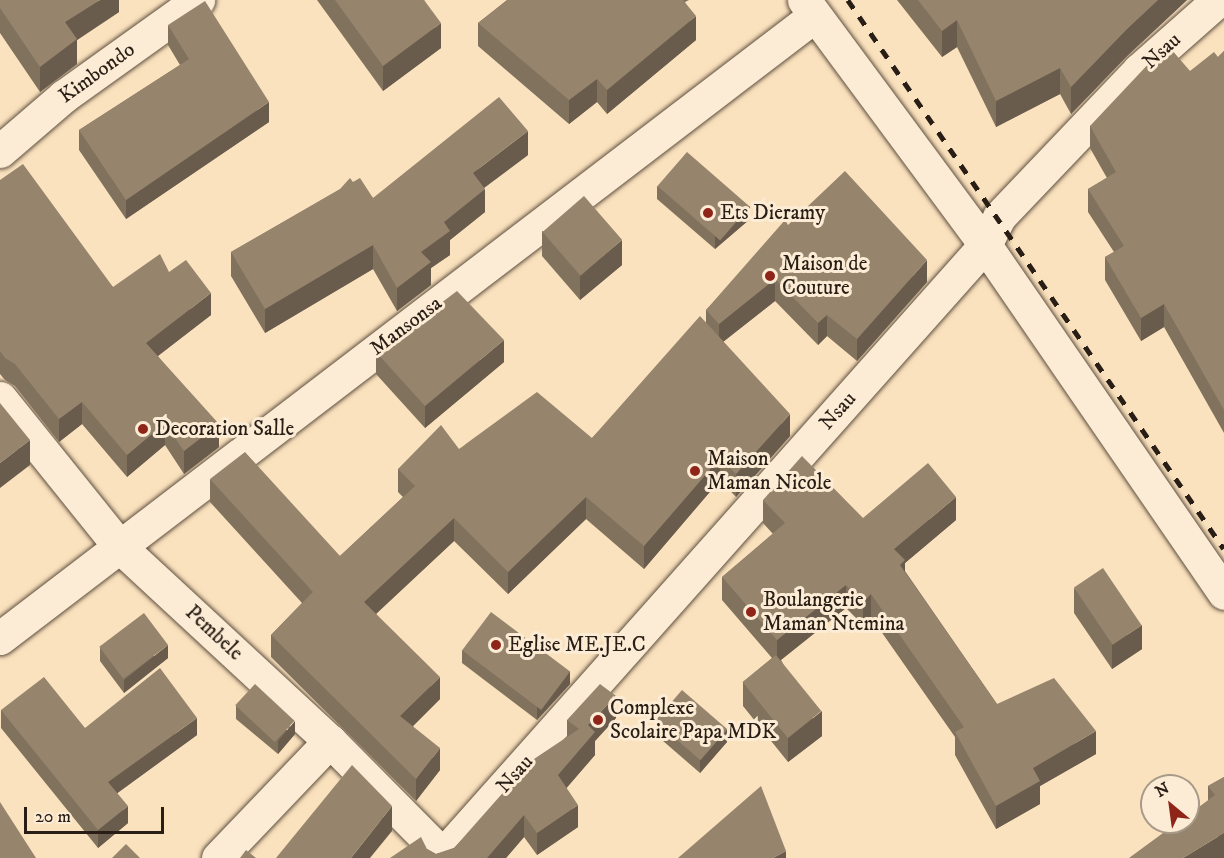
<!DOCTYPE html>
<html>
<head>
<meta charset="utf-8">
<style>
	body { margin:0 }
	#map { position:relative; width:1224px; height:858px; overflow:hidden; background:#fbe2be; font-family:"IM FELL DW Pica",serif }
	div>[style] { position:absolute }
	[style*='--x'] { left:calc(var(--x)*1px); top:calc(var(--y)*1px); width:calc(var(--w)*1px); rotate:calc(var(--a)*1deg) }
	.roads { filter:drop-shadow(0 0 2px #5e4f3f) drop-shadow(0 0 2px #5e4f3f) }
	.minor>* { height:33px; margin:-16.5px; padding:0 16.5px; transform-origin:16.5px; border-radius:16.5px; background:#fcecd5 }
	.rail>* { height:4.5px; margin-top:-2.25px; transform-origin:0; background:repeating-linear-gradient(90deg,#291e15 0 10px,transparent 0 20px) }
	.wall>* { inset:0; background:#81725e }
	.shaded-wall>* { inset:0; background:#695c4c }
	.building>* { inset:0; background:#96846d; transform-origin:0 0 }
	.dots>* { width:16px; height:16px; translate:-50% -50%; box-sizing:border-box; border:3px solid #fcecd5; border-radius:50% }
	span { translate:-50% -50%; white-space:nowrap; text-align:center; line-height:1.15; -webkit-text-stroke:6px #fcecd5; paint-order:stroke }
	.street-label { font-size:21px; color:#291e15 }
	.poi-label { font-size:21px; color:#291e15 }
	.left { translate:0 -50%; text-align:left }
	.north { position:absolute; left:1140px; top:774px; width:60px; height:60px; box-sizing:border-box; background:#fcecd5; border:2px solid #a89a88; border-radius:50%; rotate:331deg; font-size:16px; font-weight:700; line-height:24px; text-align:center; color:#291e15 }
	.north::after { content:''; display:block; margin:auto; width:21px; height:27px; background:#8f2418; clip-path:polygon(50% 0,100% 100%,50% 72%,0 100%) }
	.scale { position:absolute; left:24px; top:807px; width:140px; height:27px; box-sizing:border-box; border:3px solid #291e15; border-top:0; padding-left:8px; font-size:18px; line-height:21px; white-space:nowrap; color:#291e15; -webkit-text-stroke:4px #fcecd5; paint-order:stroke }
</style>
</head>
<body>
<div id="map">
	<div class="roads">
		<div class="minor">
			<i style="--x:804;--y:0;--w:305;--a:53.5"></i>
			<i style="--x:985;--y:245;--w:422;--a:55.5"></i>
			<i style="--x:0;--y:151;--w:84;--a:-40.7"></i>
			<i style="--x:64;--y:96;--w:165;--a:-35.6"></i>
			<i style="--x:0;--y:398;--w:189;--a:51.2"></i>
			<i style="--x:118;--y:545;--w:289;--a:42.8"></i>
			<i style="--x:330;--y:741;--w:161;--a:45.3"></i>
			<i style="--x:0;--y:638;--w:1024;--a:-37.38"></i>
			<i style="--x:218;--y:858;--w:162;--a:-46.3"></i>
			<i style="--x:440;--y:858;--w:820;--a:-48.36"></i>
			<i style="--x:985;--y:245;--w:31;--a:-63"></i>
			<i style="--x:999;--y:217;--w:203;--a:-46.4"></i>
			<i style="--x:1139;--y:70;--w:106;--a:-41.5"></i>
		</div>
	</div>
	<div class="rail">
		<i style="--x:848;--y:0;--w:665;--a:55.59"></i>
	</div>
	<div class="wall">
		<i style="clip-path:polygon(119px 0,119px 12px,77px 40px,77px 64px,40px 92px,0 33px,0 8px)"></i>
		<i style="clip-path:polygon(317px 0,424px 0,441px 48px,383px 91px)"></i>
		<i style="clip-path:polygon(507px 0,689px 0,685px 2px,696px 40px,607px 114px,597px 102px,569px 124px,478px 46px,478px 23px)"></i>
		<i style="clip-path:polygon(897px 0,1187px 0,1127px 56px,1071px 114px,1060px 94px,996px 127px,957px 47px,942px 57px)"></i>
		<i style="clip-path:polygon(168px 25px,269px 122px,126px 219px,79px 150px,79px 130px,180px 65px,168px 45px)"></i>
		<i style="clip-path:polygon(1224px 51px,1224px 433px,1164px 327px,1141px 341px,1105px 280px,1105px 257px,1114px 252px,1088px 212px,1088px 189px,1107px 178px,1090px 148px,1090px 126px,1190px 71px,1218px 57px)"></i>
		<i style="clip-path:polygon(528px 155px,484px 188px,485px 212px,450px 240px,450px 255px,431px 268px,431px 285px,397px 311px,373px 269px,265px 333px,231px 276px,231px 252px,353px 182px,373px 198px)"></i>
		<i style="clip-path:polygon(0 180px,113px 287px,211px 315px,158px 356px,219px 447px,184px 474px,165px 445px,127px 477px,82px 424px,59px 442px,15px 386px,5px 380px,0 374px)"></i>
		<i style="clip-path:polygon(657px 186px,750px 219px,715px 249px,657px 199px)"></i>
		<i style="clip-path:polygon(788px 225px,927px 282px,857px 361px,827px 336px,818px 345px,775px 301px,723px 342px,790px 436px,736px 497px,720px 480px,644px 569px,586px 519px,508px 594px,454px 541px,376px 614px,440px 699px,413px 726px,440px 770px,416px 801px,271px 657px,271px 635px,302px 603px,210px 502px,210px 479px,340px 556px,403px 497px,398px 492px,398px 469px,459px 449px,592px 438px,706px 322px,706px 310px)"></i>
		<i style="clip-path:polygon(542px 231px,622px 265px,580px 300px,542px 256px)"></i>
		<i style="clip-path:polygon(376px 352px,504px 362px,425px 428px,376px 374px)"></i>
		<i style="clip-path:polygon(763px 500px,863px 518px,956px 520px,905px 563px,905px 571px,997px 704px,1096px 754px,1040px 786px,1040px 804px,996px 829px,955px 755px,955px 737px,871px 617px,863px 625px,846px 608px,781px 660px,822px 736px,788px 762px,743px 706px,743px 682px,772px 658px,722px 600px,722px 577px,773px 534px,763px 523px)"></i>
		<i style="clip-path:polygon(1074px 588px,1142px 649px,1112px 669px,1074px 613px)"></i>
		<i style="clip-path:polygon(100px 648px,168px 658px,124px 693px,100px 661px)"></i>
		<i style="clip-path:polygon(462px 650px,570px 684px,537px 720px,462px 663px)"></i>
		<i style="clip-path:polygon(236px 706px,295px 734px,278px 754px,236px 719px)"></i>
		<i style="clip-path:polygon(1px 710px,85px 728px,197px 735px,117px 793px,128px 823px,98px 848px,1px 728px)"></i>
		<i style="clip-path:polygon(616px 718px,595px 741px,595px 755px,566px 788px,578px 827px,537px 855px,524px 837px,506px 858px,390px 858px,427px 849px,436px 854px,454px 848px,567px 736px,567px 720px)"></i>
		<i style="clip-path:polygon(655px 721px,727px 742px,700px 773px,655px 734px)"></i>
		<i style="clip-path:polygon(1224px 777px,1224px 858px,1208px 800px,1208px 786px)"></i>
	</div>
	<div class="shaded-wall">
		<i style="clip-path:polygon(100px 0,119px 0,119px 12px,77px 40px,77px 64px,40px 92px,40px 67px,65px 22px)"></i>
		<i style="clip-path:polygon(1158px 0,1187px 0,1127px 56px,1071px 114px,1071px 87px,1127px 29px)"></i>
		<i style="clip-path:polygon(696px 16px,696px 40px,607px 114px,607px 90px)"></i>
		<i style="clip-path:polygon(957px 20px,957px 47px,942px 57px,942px 31px)"></i>
		<i style="clip-path:polygon(441px 23px,441px 48px,383px 91px,383px 66px)"></i>
		<i style="clip-path:polygon(1060px 68px,1060px 94px,996px 127px,996px 101px)"></i>
		<i style="clip-path:polygon(597px 79px,597px 102px,569px 124px,569px 100px)"></i>
		<i style="clip-path:polygon(269px 102px,269px 122px,126px 219px,126px 200px)"></i>
		<i style="clip-path:polygon(528px 131px,528px 155px,473px 196px,473px 173px)"></i>
		<i style="clip-path:polygon(485px 189px,485px 212px,450px 240px,450px 255px,431px 268px,431px 285px,397px 311px,397px 288px,421px 252px,444px 222px)"></i>
		<i style="clip-path:polygon(750px 206px,750px 219px,715px 249px,715px 236px)"></i>
		<i style="clip-path:polygon(622px 240px,622px 265px,580px 300px,580px 275px)"></i>
		<i style="clip-path:polygon(373px 245px,373px 269px,265px 333px,265px 309px)"></i>
		<i style="clip-path:polygon(927px 260px,927px 282px,857px 361px,857px 339px)"></i>
		<i style="clip-path:polygon(775px 279px,775px 301px,719px 345px,719px 324px)"></i>
		<i style="clip-path:polygon(211px 293px,211px 315px,146px 365px,146px 343px)"></i>
		<i style="clip-path:polygon(1164px 304px,1164px 327px,1141px 341px,1141px 318px)"></i>
		<i style="clip-path:polygon(827px 315px,827px 336px,818px 345px,818px 323px)"></i>
		<i style="clip-path:polygon(504px 340px,504px 362px,425px 428px,425px 406px)"></i>
		<i style="clip-path:polygon(82px 402px,82px 424px,59px 442px,59px 419px)"></i>
		<i style="clip-path:polygon(790px 414px,790px 436px,736px 497px,736px 474px)"></i>
		<i style="clip-path:polygon(165px 423px,165px 445px,127px 477px,127px 455px)"></i>
		<i style="clip-path:polygon(219px 424px,219px 447px,184px 474px,184px 451px)"></i>
		<i style="clip-path:polygon(30px 440px,30px 465px,0 488px,0 463px)"></i>
		<i style="clip-path:polygon(720px 458px,720px 480px,644px 569px,644px 546px)"></i>
		<i style="clip-path:polygon(586px 497px,586px 519px,508px 594px,508px 572px)"></i>
		<i style="clip-path:polygon(956px 497px,956px 520px,905px 563px,905px 583px,894px 549px)"></i>
		<i style="clip-path:polygon(454px 518px,454px 541px,364px 625px,364px 602px)"></i>
		<i style="clip-path:polygon(846px 585px,846px 608px,777px 663px,777px 640px)"></i>
		<i style="clip-path:polygon(871px 594px,871px 617px,863px 625px,863px 602px)"></i>
		<i style="clip-path:polygon(1142px 625px,1142px 649px,1112px 669px,1112px 645px)"></i>
		<i style="clip-path:polygon(168px 645px,168px 658px,124px 693px,124px 680px)"></i>
		<i style="clip-path:polygon(570px 671px,570px 684px,537px 720px,537px 707px)"></i>
		<i style="clip-path:polygon(440px 677px,440px 699px,400px 739px,400px 716px)"></i>
		<i style="clip-path:polygon(616px 696px,616px 718px,595px 741px,595px 755px,558px 798px,558px 775px,588px 725px)"></i>
		<i style="clip-path:polygon(822px 711px,822px 736px,788px 762px,788px 738px)"></i>
		<i style="clip-path:polygon(197px 718px,197px 735px,108px 800px,108px 782px)"></i>
		<i style="clip-path:polygon(295px 721px,295px 734px,278px 754px,278px 741px)"></i>
		<i style="clip-path:polygon(727px 729px,727px 742px,700px 773px,700px 760px)"></i>
		<i style="clip-path:polygon(1096px 731px,1096px 754px,1040px 786px,1040px 804px,996px 829px,996px 806px,1033px 768px)"></i>
		<i style="clip-path:polygon(440px 748px,440px 770px,416px 801px,416px 779px)"></i>
		<i style="clip-path:polygon(578px 805px,578px 827px,537px 855px,537px 833px)"></i>
		<i style="clip-path:polygon(128px 806px,128px 823px,98px 848px,98px 830px)"></i>
		<i style="clip-path:polygon(392px 806px,392px 831px,370px 858px,351px 858px)"></i>
		<i style="clip-path:polygon(524px 815px,524px 837px,506px 858px,487px 858px)"></i>
		<i style="clip-path:polygon(1224px 833px,1224px 858px,1183px 858px)"></i>
		<i style="clip-path:polygon(786px 851px,786px 858px,773px 858px)"></i>
	</div>
	<div class="building">
		<i style="clip-path:polygon(0 0,100px 0,65px 22px,77px 39px,40px 67px,0 8px)"></i>
		<i style="clip-path:polygon(335px 0,424px 0,441px 23px,383px 66px)"></i>
		<i style="clip-path:polygon(508px 0,683px 0,696px 16px,607px 90px,597px 79px,569px 100px,478px 23px)"></i>
		<i style="clip-path:polygon(918px 0,1158px 0,1127px 29px,1071px 87px,1060px 68px,996px 101px,957px 20px,942px 31px)"></i>
		<i style="clip-path:polygon(205px 1px,269px 102px,126px 200px,79px 130px,189px 59px,168px 25px)"></i>
		<i style="clip-path:polygon(1171px 49px,1190px 71px,1214px 52px,1218px 57px,1224px 51px,1224px 410px,1164px 304px,1141px 318px,1105px 257px,1124px 246px,1088px 189px,1116px 172px,1090px 126px,1153px 59px)"></i>
		<i style="clip-path:polygon(499px 97px,528px 131px,473px 173px,485px 189px,444px 222px,450px 231px,421px 252px,431px 262px,397px 288px,373px 245px,265px 309px,231px 252px,340px 189px,350px 178px,353px 182px,360px 178px,373px 198px)"></i>
		<i style="left:687px;top:152px;width:83px;height:45px;rotate:41deg"></i>
		<i style="clip-path:polygon(23px 164px,113px 287px,160px 254px,169px 272px,186px 260px,211px 293px,146px 343px,219px 424px,184px 451px,165px 423px,127px 455px,82px 402px,59px 419px,15px 364px,5px 358px,0 351px,0 180px)"></i>
		<i style="clip-path:polygon(845px 171px,927px 260px,857px 339px,827px 315px,818px 323px,775px 279px,719px 324px,706px 310px,785px 220px,788px 225px)"></i>
		<i style="left:584px;top:196px;width:58px;height:55px;rotate:49deg"></i>
		<i style="clip-path:polygon(457px 291px,504px 340px,425px 406px,376px 352px)"></i>
		<i style="clip-path:polygon(700px 316px,790px 414px,736px 474px,720px 458px,644px 546px,586px 497px,508px 572px,454px 518px,364px 602px,440px 677px,400px 716px,440px 748px,416px 779px,271px 635px,313px 592px,210px 479px,245px 452px,340px 556px,415px 486px,398px 469px,441px 425px,459px 449px,537px 392px,592px 438px)"></i>
		<i style="clip-path:polygon(0 403px,30px 440px,0 463px)"></i>
		<i style="clip-path:polygon(802px 456px,863px 518px,928px 463px,956px 497px,894px 549px,905px 560px,900px 565px,997px 704px,1054px 678px,1096px 731px,1033px 768px,1040px 781px,996px 806px,955px 732px,964px 727px,871px 594px,863px 602px,846px 585px,777px 640px,722px 577px,785px 523px,763px 500px)"></i>
		<i style="left:1103px;top:568px;width:69px;height:35px;rotate:56deg"></i>
		<i style="left:491px;top:612px;width:99px;height:48px;rotate:37deg"></i>
		<i style="left:144px;top:613px;width:40px;height:56px;rotate:53deg"></i>
		<i style="left:776px;top:655px;width:72px;height:43px;rotate:51deg"></i>
		<i style="clip-path:polygon(160px 668px,197px 718px,108px 782px,128px 806px,98px 830px,1px 710px,44px 677px,85px 728px)"></i>
		<i style="left:255px;top:684px;width:54px;height:29px;rotate:43deg"></i>
		<i style="clip-path:polygon(600px 684px,616px 696px,588px 725px,595px 732px,558px 775px,578px 805px,537px 833px,524px 815px,487px 858px,390px 858px,421px 837px,427px 849px,436px 854px,454px 848px,531px 761px,579px 729px,567px 720px)"></i>
		<i style="left:682px;top:690px;width:60px;height:41px;rotate:41deg"></i>
		<i style="clip-path:polygon(352px 765px,392px 806px,351px 858px,276px 858px)"></i>
		<i style="clip-path:polygon(1224px 777px,1224px 833px,1183px 858px,1129px 858px,1178px 822px,1188px 822px,1188px 815px,1215px 795px,1208px 786px)"></i>
		<i style="clip-path:polygon(761px 786px,786px 851px,773px 858px,678px 858px)"></i>
		<i style="clip-path:polygon(0 802px,36px 858px,0 858px)"></i>
		<i style="clip-path:polygon(126px 844px,140px 858px,112px 858px)"></i>
		<i style="clip-path:polygon(246px 850px,256px 858px,240px 858px)"></i>
	</div>
	<div class="dots">
		<i style="left:708px;top:213px;background:#8f2418"></i>
		<i style="left:770px;top:276px;background:#8f2418"></i>
		<i style="left:143px;top:429px;background:#8f2418"></i>
		<i style="left:695px;top:471px;background:#8f2418"></i>
		<i style="left:751px;top:612px;background:#8f2418"></i>
		<i style="left:496px;top:645px;background:#8f2418"></i>
		<i style="left:598px;top:720px;background:#8f2418"></i>
	</div>
	<div class="street-label">
		<span style="left:1162px;top:51px;rotate:-42deg">Nsau</span>
		<span style="left:97px;top:73px;rotate:-36deg">Kimbondo</span>
		<span style="left:406px;top:326px;rotate:-37deg">Mansonsa</span>
		<span style="left:838px;top:411px;rotate:-48deg">Nsau</span>
		<span style="left:214px;top:633px;rotate:43deg">Pembele</span>
		<span style="left:515px;top:774px;rotate:-48deg">Nsau</span>
	</div>
	<div class="poi-label">
		<span class="left" style="left:720px;top:213px">Ets Dieramy</span>
		<span class="left" style="left:782px;top:276px">Maison de<br>Couture</span>
		<span class="left" style="left:155px;top:429px">Decoration Salle</span>
		<span class="left" style="left:707px;top:471px">Maison<br>Maman Nicole</span>
		<span class="left" style="left:763px;top:612px">Boulangerie<br>Maman Ntemina</span>
		<span class="left" style="left:508px;top:645px">Eglise ME.JE.C</span>
		<span class="left" style="left:610px;top:720px">Complexe<br>Scolaire Papa MDK</span>
	</div>
	<div class="north">N</div>
	<div class="scale">20 m</div>
</div>
</body>
</html>
